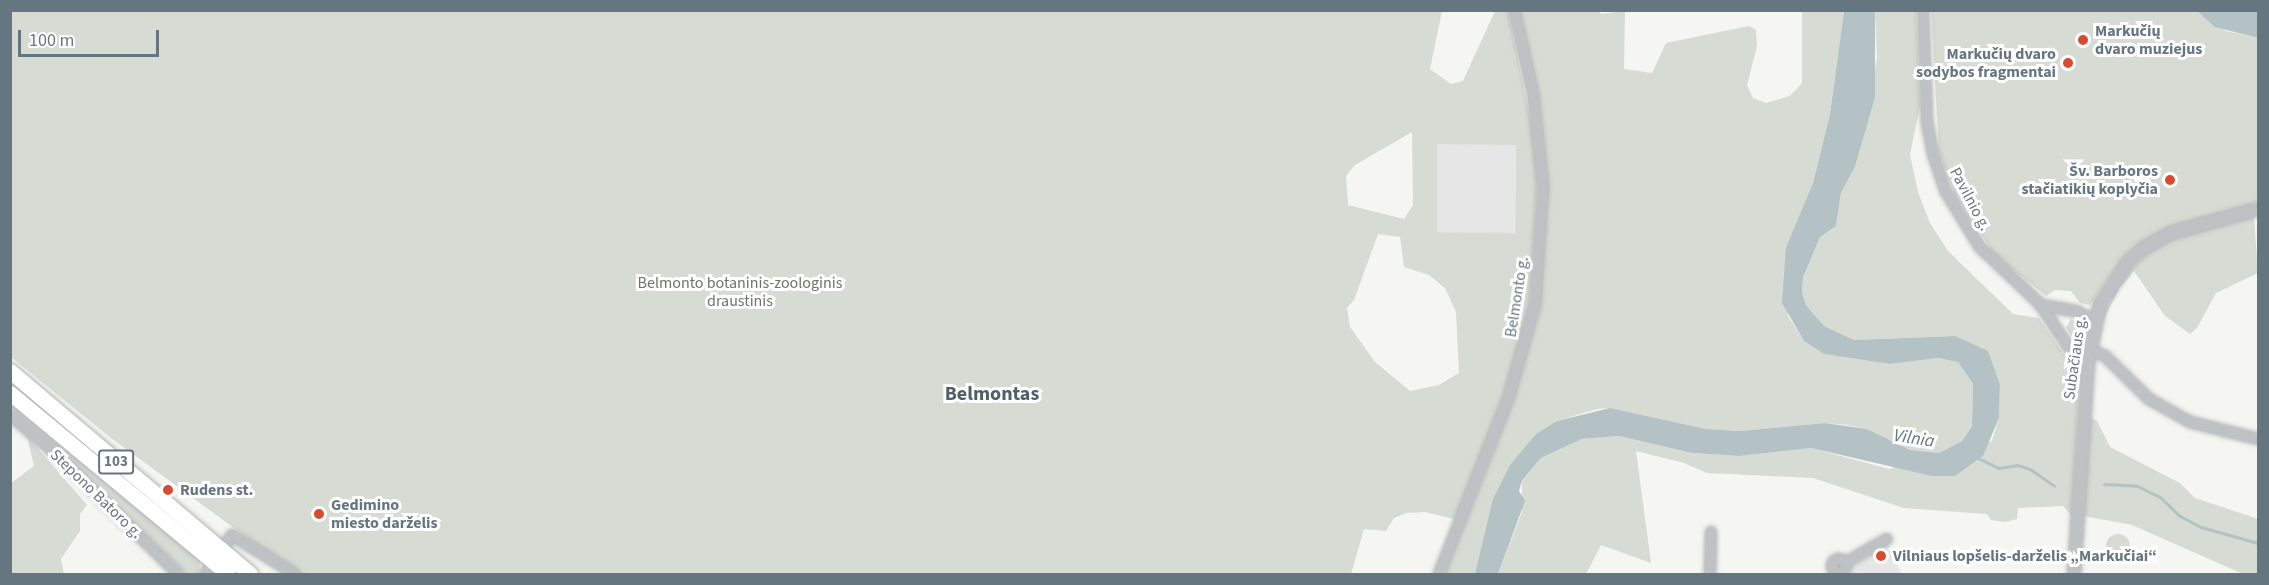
<!DOCTYPE html>
<html>
<head>
<meta charset="utf-8">
<style>
	body { margin:0 }
	#map { position:relative; width:2269px; height:585px; overflow:hidden; background:#f5f5f1; font-family:"Source Sans 3",sans-serif }
	div>[style] { position:absolute }
	[style*='--x'] { left:calc(var(--x)*1px); top:calc(var(--y)*1px); width:calc(var(--w)*1px); rotate:calc(var(--a)*1deg) }
	.built>* { inset:0; background:#e5e6e5; transform-origin:0 0 }
	.green>* { inset:0; background:#d6dbd3 }
	.round { border-radius:50% }
	.water>* { inset:0; background:#b5c2c5 }
	.stream>* { height:3px; margin:-1.5px; padding:0 1.5px; transform-origin:1.5px; border-radius:1.5px; background:#b5c2c5 }
	.roads { filter:drop-shadow(0 0 2px #b2b6b9) drop-shadow(0 0 2px #b2b6b9) }
	.minor>* { height:10px; margin:-5px; padding:0 5px; transform-origin:5px; border-radius:5px; background:#bec2c5 }
	.minor>.ring { margin:-5px; padding:0; box-sizing:content-box; background:none; border:10px solid #bec2c5; border-radius:50% }
	.tertiary>* { height:12px; margin:-6px; padding:0 6px; transform-origin:6px; border-radius:6px; background:#bec2c5 }
	.primary>* { height:15px; margin:-7.5px; padding:0 7.5px; transform-origin:7.5px; border-radius:7.5px; background:#fff }
	.dots>* { width:16px; height:16px; translate:-50% -50%; box-sizing:border-box; border:3px solid #fff; border-radius:50% }
	span { translate:-50% -50%; white-space:nowrap; text-align:center; line-height:1.15; -webkit-text-stroke:6px #fff; paint-order:stroke }
	.shield-label span { padding:2px 4px; background:#fff; border:2px solid; border-radius:4px; -webkit-text-stroke-width:0 }
	.shield-label { font-size:15px; color:#667681; font-weight:700 }
	.poi-label { font-size:16px; color:#667681; font-weight:700 }
	.left { translate:0 -50%; text-align:left }
	.right { translate:-100% -50%; text-align:right }
	.street-label { font-size:16px; color:#667681 }
	.park-label { font-size:16px; color:#697864 }
	.water-label { font-size:18px; color:#61777e; font-style:italic }
	.quarter-label { font-size:20px; color:#535f66; font-weight:700 }
	.frame { position:absolute; inset:0; border:12px solid #667681; pointer-events:none }
	.scale { position:absolute; left:18px; top:30px; width:141px; height:27px; box-sizing:border-box; border:3px solid #667681; border-top:0; padding-left:8px; font-size:18px; line-height:21px; white-space:nowrap; color:#667681; -webkit-text-stroke:4px #fff; paint-order:stroke }
</style>
</head>
<body>
<div id="map">
	<div class="built">
		<i style="left:1437px;top:143px;width:79px;height:89px;rotate:1deg"></i>
		<i style="clip-path:polygon(1889px 545px,1901px 574px,1852px 574px,1848px 568px)"></i>
	</div>
	<div class="green">
		<i style="clip-path:polygon(1599px 10px,1601px 14px,1625px 11px,1624px 69px,1652px 73px,1666px 43px,1749px 26px,1756px 30px,1757px 46px,1747px 85px,1753px 98px,1766px 103px,1790px 96px,1802px 83px,1802px 11px,1844px 11px,1830px 114px,1813px 183px,1786px 247px,1788px 316px,1804px 341px,1824px 354px,1890px 364px,1938px 358px,1958px 362px,1973px 384px,1972px 426px,1962px 441px,1939px 453px,1910px 450px,1867px 429px,1847px 425px,1825px 423px,1741px 431px,1706px 429px,1610px 408px,1597px 409px,1557px 421px,1484px 542px,1475px 574px,1444px 574px,1491px 458px,1538px 317px,1546px 170px,1541px 115px,1519px 11px)"></i>
		<i style="clip-path:polygon(evenodd,10px 11px,1442px 11px,1430px 69px,1451px 84px,1463px 81px,1495px 11px,1508px 11px,1533px 133px,1537px 180px,1529px 310px,1520px 349px,1458px 520px,1425px 512px,1406px 513px,1394px 518px,1386px 531px,1364px 529px,1351px 574px,297px 574px,111px 438px,11px 357px,10px 11px,1412px 132px,1413px 205px,1404px 219px,1348px 205px,1346px 176px,1355px 165px,1412px 132px,10px 11px,1437px 144px,1516px 145px,1515px 233px,1437px 232px,1437px 144px,10px 11px,1378px 234px,1400px 237px,1404px 267px,1429px 275px,1445px 288px,1456px 312px,1459px 373px,1439px 385px,1410px 391px,1375px 362px,1350px 327px,1347px 308px,1354px 300px,1378px 234px)"></i>
		<i style="clip-path:polygon(1875px 11px,1916px 11px,1920px 106px,1910px 155px,1918px 192px,1930px 223px,1948px 251px,2013px 314px,2039px 318px,2079px 376px,2072px 516px,2063px 506px,2018px 508px,2017px 519px,2005px 522px,1991px 520px,1987px 514px,1904px 508px,1813px 478px,1707px 473px,1684px 463px,1636px 451px,1651px 563px,1601px 545px,1586px 574px,1498px 574px,1522px 512px,1522px 482px,1541px 458px,1582px 439px,1619px 436px,1692px 453px,1739px 456px,1811px 448px,1889px 469px,1992px 441px,1999px 418px,2000px 385px,1955px 336px,1854px 340px,1824px 326px,1806px 305px,1802px 292px,1803px 279px,1820px 237px,1836px 226px,1841px 193px,1855px 167px,1864px 135px,1877px 58px)"></i>
		<i style="clip-path:polygon(1931px 11px,2197px 11px,2226px 31px,2258px 38px,2258px 201px,2253px 203px,2258px 273px,2216px 293px,2197px 328px,2190px 334px,2165px 316px,2134px 271px,2119px 289px,2104px 319px,2101px 317px,2125px 275px,2145px 256px,2140px 248px,2109px 278px,2090px 305px,2080px 303px,2071px 291px,2055px 290px,2046px 296px,1996px 256px,1955px 196px,1939px 152px)"></i>
		<i style="clip-path:polygon(2071px 319px,2084px 327px,2083px 353px,2066px 328px)"></i>
		<i style="clip-path:polygon(10px 400px,200px 560px,199px 574px,186px 574px,57px 447px,11px 407px)"></i>
		<i style="clip-path:polygon(2089px 417px,2097px 421px,2110px 447px,2180px 483px,2195px 498px,2258px 519px,2258px 574px,2243px 574px,2132px 525px,2084px 516px)"></i>
		<i style="clip-path:polygon(27px 436px,87px 505px,80px 514px,80px 531px,61px 559px,64px 574px,11px 574px,11px 483px,34px 466px)"></i>
		<i class="round" style="left:2106px;top:534px;width:24px;height:24px"></i>
	</div>
	<div class="water">
		<i style="clip-path:polygon(1844px 11px,1875px 11px,1875px 97px,1855px 167px,1841px 193px,1836px 226px,1820px 237px,1803px 278px,1802px 292px,1806px 305px,1824px 326px,1854px 340px,1955px 336px,1988px 351px,2000px 385px,1999px 418px,1983px 456px,1955px 476px,1932px 476px,1811px 448px,1739px 456px,1692px 453px,1619px 436px,1582px 439px,1541px 458px,1522px 481px,1519px 491px,1525px 501px,1498px 574px,1475px 574px,1493px 499px,1510px 465px,1536px 434px,1557px 421px,1610px 408px,1706px 429px,1741px 431px,1825px 423px,1867px 429px,1910px 450px,1939px 453px,1962px 441px,1972px 426px,1973px 384px,1958px 362px,1938px 358px,1890px 364px,1824px 354px,1804px 341px,1782px 303px,1786px 247px,1813px 183px,1830px 114px)"></i>
		<i style="clip-path:polygon(2197px 11px,2258px 11px,2258px 38px,2215px 27px)"></i>
	</div>
	<div class="stream">
		<i style="--x:1976;--y:457;--w:25;--a:26"></i>
		<i style="--x:1999;--y:468;--w:18;--a:-9"></i>
		<i style="--x:2017;--y:465;--w:14;--a:17"></i>
		<i style="--x:2030;--y:469;--w:29;--a:35"></i>
		<i style="--x:2104;--y:484;--w:33;--a:3"></i>
		<i style="--x:2137;--y:486;--w:25;--a:26"></i>
		<i style="--x:2160;--y:497;--w:28;--a:44"></i>
		<i style="--x:2180;--y:516;--w:24;--a:28"></i>
		<i style="--x:2201;--y:527;--w:59;--a:15.7"></i>
	</div>
	<div class="roads">
		<div class="minor">
			<i style="--x:1923;--y:10;--w:112;--a:88"></i>
			<i style="--x:1927;--y:122;--w:33;--a:79"></i>
			<i style="--x:1933;--y:154;--w:40;--a:71.1"></i>
			<i style="--x:1946;--y:192;--w:65;--a:58.3"></i>
			<i style="--x:1980;--y:247;--w:83;--a:43.5"></i>
			<i style="--x:2040;--y:304;--w:53;--a:56.6"></i>
			<i style="--x:2069;--y:348;--w:24;--a:38"></i>
			<i style="--x:2041;--y:305;--w:36;--a:10"></i>
			<i style="--x:2076;--y:311;--w:21;--a:29"></i>
			<i style="--x:2089;--y:349;--w:17;--a:24"></i>
			<i style="--x:2105;--y:356;--w:62;--a:44.3"></i>
			<i style="--x:2149;--y:399;--w:47;--a:29.3"></i>
			<i style="--x:2190;--y:422;--w:70;--a:14"></i>
			<i style="--x:10;--y:415;--w:57;--a:40.1"></i>
			<i style="--x:54;--y:452;--w:174;--a:44.5"></i>
			<i class="ring" style="left:1832px;top:559px;width:4px;height:4px"></i>
			<i style="--x:1845;--y:563;--w:48;--a:-29.7"></i>
			<i style="--x:205;--y:574;--w:47;--a:-55.3"></i>
			<i style="--x:232;--y:535;--w:74;--a:31.8"></i>
			<i style="--x:1439;--y:574;--w:191;--a:-68.5"></i>
			<i style="--x:1509;--y:396;--w:95;--a:-74.1"></i>
			<i style="--x:1535;--y:305;--w:119;--a:-86.2"></i>
			<i style="--x:1543;--y:186;--w:93;--a:-96.2"></i>
			<i style="--x:1533;--y:94;--w:86;--a:-102.7"></i>
			<i style="--x:1710;--y:574;--w:42;--a:-88.6"></i>
		</div>
		<div class="tertiary">
			<i style="--x:2074;--y:574;--w:211;--a:-86.2"></i>
			<i style="--x:2088;--y:363;--w:60;--a:-78.5"></i>
			<i style="--x:2100;--y:304;--w:50;--a:-56.3"></i>
			<i style="--x:2128;--y:262;--w:21;--a:-41"></i>
			<i style="--x:2144;--y:248;--w:31;--a:-29"></i>
			<i style="--x:2171;--y:233;--w:90;--a:-15.4"></i>
		</div>
		<div class="primary">
			<i style="--x:10;--y:371;--w:314;--a:40.2"></i>
			<i style="--x:10;--y:393;--w:283;--a:39.7"></i>
		</div>
	</div>
	<div class="dots">
		<i style="left:2083px;top:40px;background:#d84b2e"></i>
		<i style="left:2068px;top:63px;background:#d84b2e"></i>
		<i style="left:2170px;top:180px;background:#d84b2e"></i>
		<i style="left:168px;top:490px;background:#d84b2e"></i>
		<i style="left:319px;top:514px;background:#d84b2e"></i>
		<i style="left:1881px;top:556px;background:#d84b2e"></i>
	</div>
	<div class="shield-label">
		<span style="left:116px;top:462px">103</span>
	</div>
	<div class="poi-label">
		<span class="left" style="left:2095px;top:40px">Markučių<br>dvaro muziejus</span>
		<span class="right" style="left:2056px;top:63px">Markučių dvaro<br>sodybos fragmentai</span>
		<span class="right" style="left:2158px;top:180px">Šv. Barboros<br>stačiatikių koplyčia</span>
		<span class="left" style="left:180px;top:490px">Rudens st.</span>
		<span class="left" style="left:331px;top:514px">Gedimino<br>miesto darželis</span>
		<span class="left" style="left:1893px;top:556px">Vilniaus lopšelis-darželis „Markučiai“</span>
	</div>
	<div class="street-label">
		<span style="left:1970px;top:199px;rotate:62deg">Pavilnio g.</span>
		<span style="left:1517px;top:297px;rotate:-81deg">Belmonto g.</span>
		<span style="left:2075px;top:358px;rotate:-82deg">Subačiaus g.</span>
		<span style="left:96px;top:494px;rotate:44deg">Stepono Batoro g.</span>
	</div>
	<div class="park-label">
		<span style="left:740px;top:292px">Belmonto botaninis-zoologinis<br>draustinis</span>
	</div>
	<div class="water-label">
		<span style="left:1914px;top:439px;rotate:9deg">Vilnia</span>
	</div>
	<div class="quarter-label">
		<span style="left:992px;top:394px">Belmontas</span>
	</div>
	<div class="frame"></div>
	<div class="scale">100 m</div>
</div>
</body>
</html>
